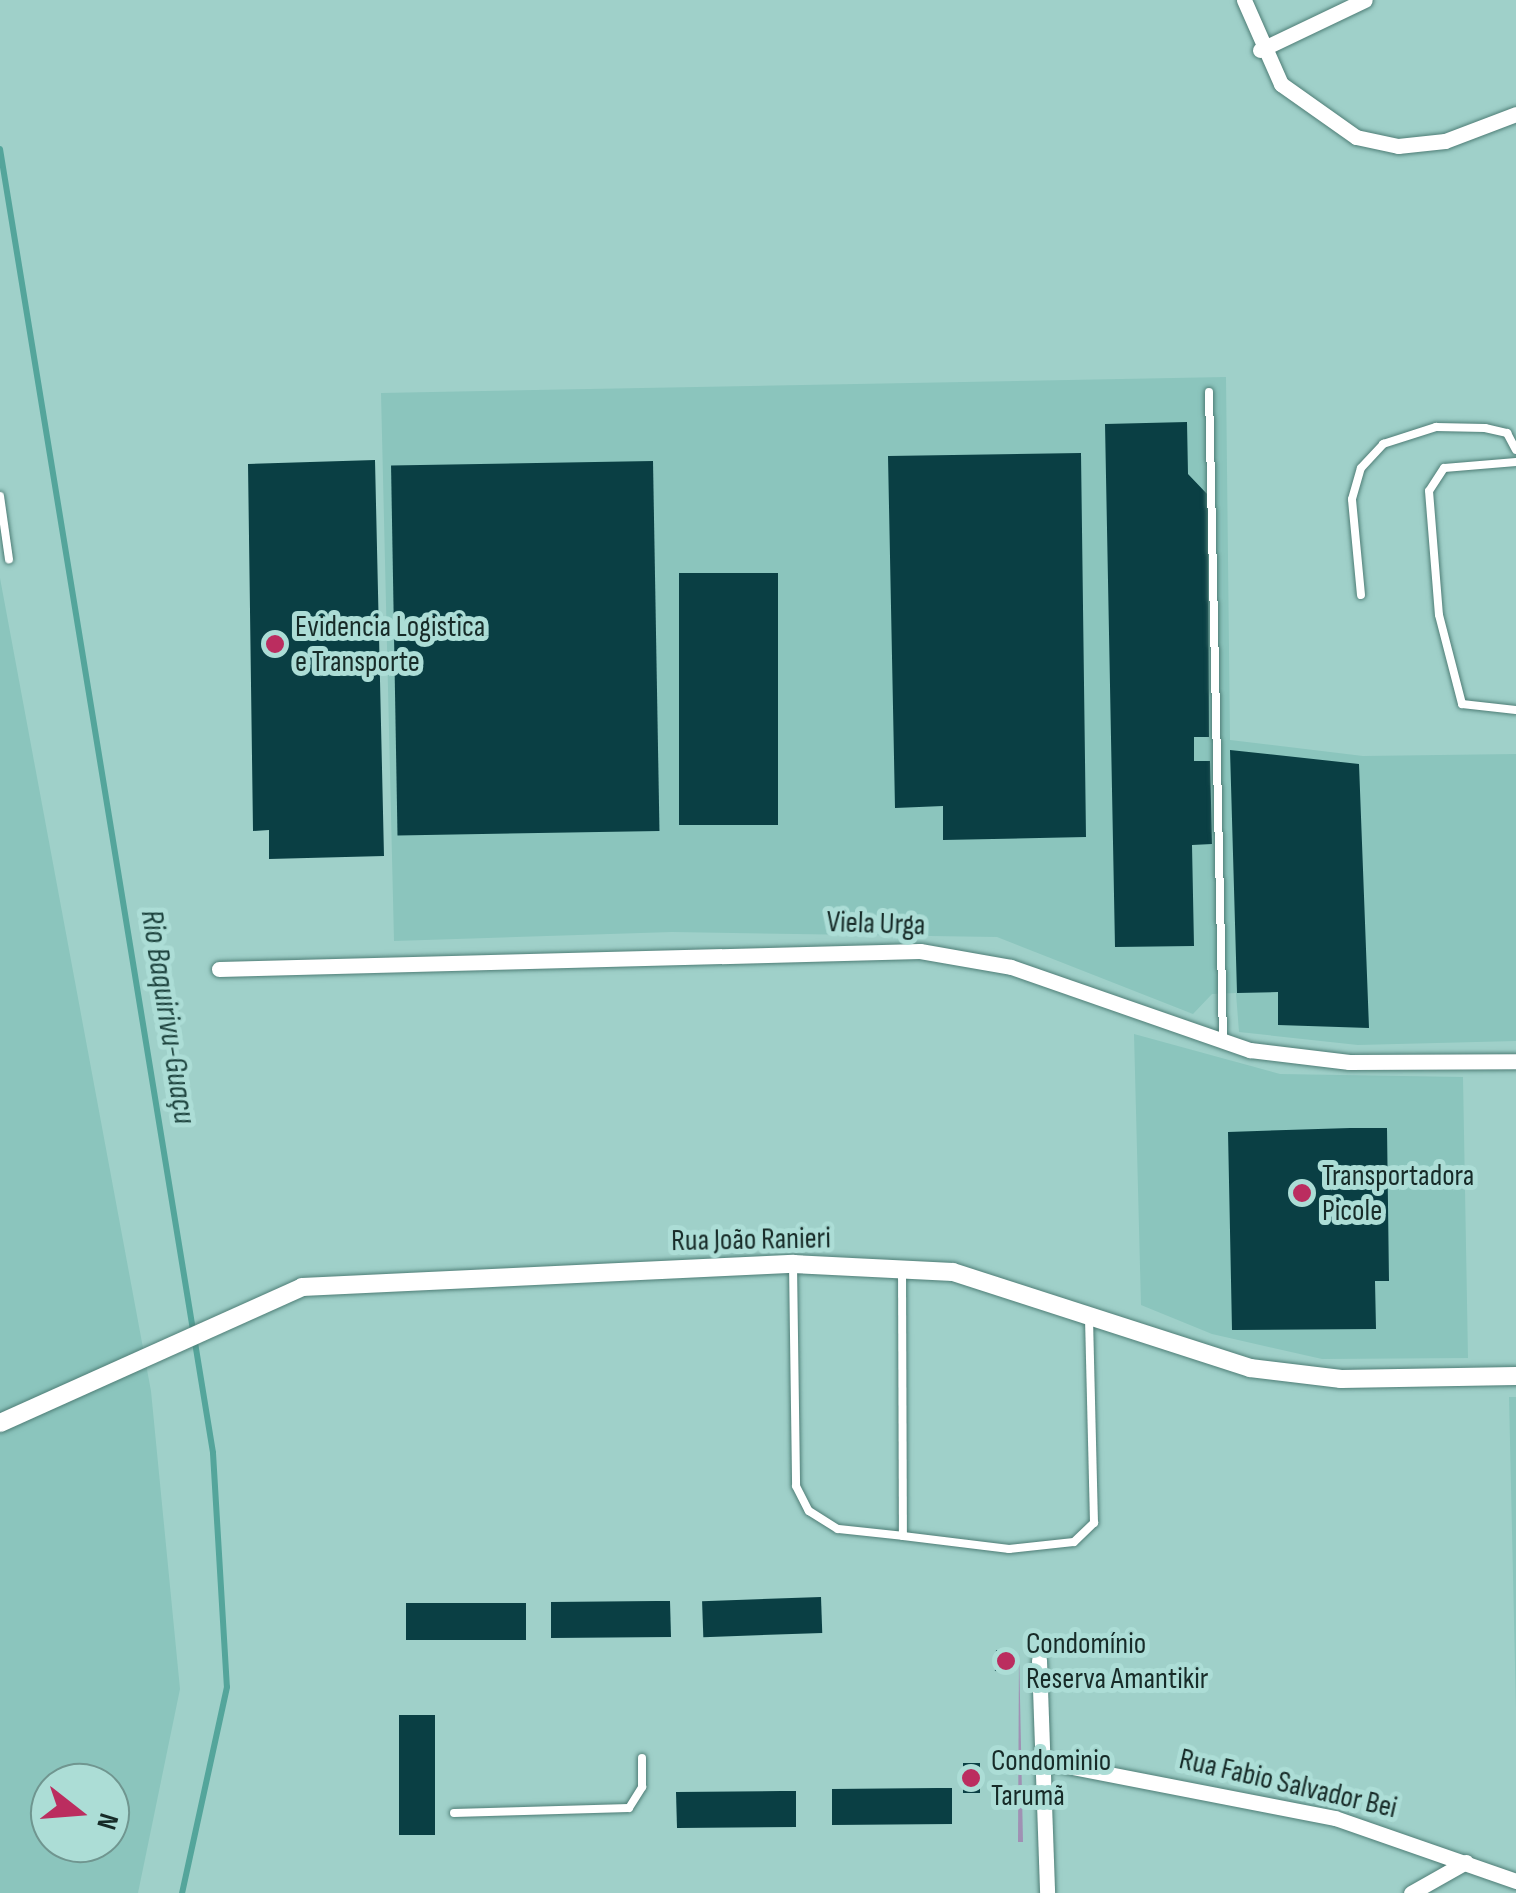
<!DOCTYPE html>
<html>
<head>
<meta charset="utf-8">
<style>
	body { margin:0 }
	#map { position:relative; width:1516px; height:1893px; overflow:hidden; background:#9fd0c9; font-family:"Sofia Sans Condensed",sans-serif }
	div>[style] { position:absolute }
	[style*='--x'] { left:calc(var(--x)*1px); top:calc(var(--y)*1px); width:calc(var(--w)*1px); rotate:calc(var(--a)*1deg) }
	.built>* { inset:0; background:#8bc5bd }
	.green>* { inset:0; background:#a091b4 }
	.stream>* { height:6px; margin:-3px; padding:0 3px; transform-origin:3px; border-radius:3px; background:#54a59b }
	.building>* { inset:0; background:#0a3f44; transform-origin:0 0 }
	.roads { filter:drop-shadow(0 0 2px #4e7d76) drop-shadow(0 0 2px #4e7d76) }
	.service>* { height:8px; margin:-4px; padding:0 4px; transform-origin:4px; border-radius:4px; background:#fff }
	.minor>* { height:15px; margin:-7.5px; padding:0 7.5px; transform-origin:7.5px; border-radius:7.5px; background:#fff }
	.tertiary>* { height:18px; margin:-9px; padding:0 9px; transform-origin:9px; border-radius:9px; background:#fff }
	.dots>* { width:28px; height:28px; translate:-50% -50%; box-sizing:border-box; border:5px solid #acddd6; border-radius:50% }
	span { translate:-50% -50%; white-space:nowrap; text-align:center; line-height:1.15; -webkit-text-stroke:10px #acddd6; paint-order:stroke }
	.poi-label { font-size:30px; color:#172b28 }
	.left { translate:0 -50%; text-align:left }
	.street-label { font-size:30px; color:#172b28 }
	.water-label { font-size:32px; color:#1e443f; font-style:italic }
	.north { position:absolute; left:30px; top:1763px; width:100px; height:100px; box-sizing:border-box; background:#acddd6; border:2px solid #709690; border-radius:50%; rotate:107deg; font-size:28px; font-weight:700; line-height:40px; text-align:center; color:#172b28 }
	.north::after { content:''; display:block; margin:auto; width:35px; height:45px; background:#bb2d5f; clip-path:polygon(50% 0,100% 100%,50% 72%,0 100%) }
</style>
</head>
<body>
<div id="map">
	<div class="built">
		<i style="clip-path:polygon(1226px 377px,1230px 740px,1363px 756px,1516px 754px,1516px 1041px,1358px 1045px,1239px 1032px,1236px 993px,1212px 994px,1193px 1014px,997px 937px,672px 932px,394px 941px,381px 393px)"></i>
		<i style="clip-path:polygon(evenodd,0 578px,151px 1391px,180px 1689px,138px 1893px,0 1893px,0 578px,50px 1783px,110px 1783px,110px 1843px,50px 1843px,50px 1783px)"></i>
		<i style="clip-path:polygon(1134px 1034px,1280px 1074px,1463px 1077px,1468px 1358px,1322px 1359px,1212px 1334px,1141px 1305px)"></i>
		<i style="clip-path:polygon(1509px 1397px,1516px 1397px,1516px 1711px)"></i>
	</div>
	<div class="green">
		<i style="clip-path:polygon(1019px 1650px,1023px 1842px,1018px 1842px)"></i>
	</div>
	<div class="stream">
		<i style="--x:0;--y:149;--w:1321;--a:80.72"></i>
		<i style="--x:213;--y:1453;--w:234;--a:86.6"></i>
		<i style="--x:227;--y:1687;--w:211;--a:102.3"></i>
	</div>
	<div class="building">
		<i style="clip-path:polygon(1187px 422px,1188px 474px,1208px 495px,1209px 737px,1194px 737px,1194px 761px,1210px 761px,1212px 844px,1192px 845px,1194px 946px,1115px 947px,1105px 424px)"></i>
		<i style="clip-path:polygon(1081px 453px,1086px 837px,943px 840px,943px 806px,895px 808px,888px 456px)"></i>
		<i style="clip-path:polygon(375px 460px,384px 856px,269px 859px,269px 830px,253px 831px,248px 464px)"></i>
		<i style="left:653px;top:461px;width:370px;height:262px;rotate:89deg"></i>
		<i style="left:778px;top:573px;width:252px;height:99px;rotate:90deg"></i>
		<i style="clip-path:polygon(1230px 750px,1359px 764px,1369px 1028px,1278px 1025px,1278px 992px,1237px 993px)"></i>
		<i style="clip-path:polygon(1350px 1128px,1387px 1128px,1389px 1281px,1375px 1281px,1376px 1329px,1232px 1330px,1228px 1132px)"></i>
		<i style="left:821px;top:1597px;width:36px;height:119px;rotate:88deg"></i>
		<i style="clip-path:polygon(656px 1601px,670px 1601px,671px 1637px,551px 1638px,551px 1602px)"></i>
		<i style="left:526px;top:1603px;width:37px;height:120px;rotate:90deg"></i>
		<i style="left:996px;top:1650px;width:20px;height:21px;rotate:3deg"></i>
		<i style="left:399px;top:1715px;width:36px;height:120px"></i>
		<i style="left:963px;top:1763px;width:17px;height:30px"></i>
		<i style="clip-path:polygon(937px 1788px,952px 1788px,952px 1824px,832px 1825px,832px 1789px)"></i>
		<i style="clip-path:polygon(781px 1791px,796px 1791px,796px 1827px,677px 1828px,676px 1792px)"></i>
	</div>
	<div class="roads">
		<div class="service">
			<i style="--x:1209;--y:392;--w:647;--a:88.76"></i>
			<i style="--x:1516;--y:462;--w:72;--a:175.2"></i>
			<i style="--x:1444;--y:468;--w:27;--a:123"></i>
			<i style="--x:1429;--y:491;--w:124;--a:85.4"></i>
			<i style="--x:1439;--y:615;--w:92;--a:75.5"></i>
			<i style="--x:1462;--y:704;--w:54;--a:6.3"></i>
			<i style="--x:0;--y:496;--w:64;--a:81.9"></i>
			<i style="--x:1361;--y:595;--w:96;--a:-95.4"></i>
			<i style="--x:1352;--y:499;--w:32;--a:-74"></i>
			<i style="--x:1361;--y:468;--w:33;--a:-47"></i>
			<i style="--x:1383;--y:444;--w:56;--a:-17.8"></i>
			<i style="--x:1436;--y:427;--w:49;--a:1.2"></i>
			<i style="--x:1485;--y:428;--w:23;--a:13"></i>
			<i style="--x:1507;--y:433;--w:19;--a:62"></i>
			<i style="--x:793;--y:1264;--w:222;--a:89.2"></i>
			<i style="--x:796;--y:1486;--w:28;--a:63"></i>
			<i style="--x:809;--y:1511;--w:34;--a:32"></i>
			<i style="--x:838;--y:1529;--w:65;--a:6.1"></i>
			<i style="--x:902;--y:1270;--w:266;--a:89.8"></i>
			<i style="--x:903;--y:1536;--w:107;--a:7"></i>
			<i style="--x:1009;--y:1549;--w:65;--a:-6.1"></i>
			<i style="--x:1074;--y:1542;--w:28;--a:-44"></i>
			<i style="--x:1094;--y:1523;--w:205;--a:-91.4"></i>
			<i style="--x:454;--y:1813;--w:175;--a:-1.6"></i>
			<i style="--x:629;--y:1808;--w:25;--a:-58"></i>
			<i style="--x:642;--y:1787;--w:29;--a:-90"></i>
		</div>
		<div class="minor">
			<i style="--x:1244;--y:0;--w:92;--a:66.2"></i>
			<i style="--x:1281;--y:84;--w:92;--a:35.2"></i>
			<i style="--x:1356;--y:137;--w:43;--a:12.1"></i>
			<i style="--x:1398;--y:146;--w:47;--a:-6.1"></i>
			<i style="--x:1445;--y:141;--w:76;--a:-20.8"></i>
			<i style="--x:1260;--y:50;--w:116;--a:-25.5"></i>
			<i style="--x:219;--y:969;--w:701;--a:-1.47"></i>
			<i style="--x:920;--y:951;--w:92;--a:10"></i>
			<i style="--x:1011;--y:967;--w:253;--a:19.2"></i>
			<i style="--x:1250;--y:1050;--w:100;--a:6.9"></i>
			<i style="--x:1349;--y:1062;--w:167;--a:-0.3"></i>
			<i style="--x:1039;--y:1660;--w:233;--a:88"></i>
			<i style="--x:1042;--y:1761;--w:298;--a:11"></i>
			<i style="--x:1335;--y:1818;--w:192;--a:19.2"></i>
			<i style="--x:1411;--y:1893;--w:63;--a:-29.4"></i>
		</div>
		<div class="tertiary">
			<i style="--x:0;--y:1423;--w:331;--a:-24.2"></i>
			<i style="--x:302;--y:1287;--w:492;--a:-2.7"></i>
			<i style="--x:793;--y:1264;--w:160;--a:2.9"></i>
			<i style="--x:953;--y:1272;--w:312;--a:17.9"></i>
			<i style="--x:1250;--y:1368;--w:92;--a:6.9"></i>
			<i style="--x:1341;--y:1379;--w:175;--a:-1"></i>
		</div>
	</div>
	<div class="dots">
		<i style="left:275px;top:644px;background:#bb2d5f"></i>
		<i style="left:1302px;top:1193px;background:#bb2d5f"></i>
		<i style="left:1006px;top:1661px;background:#bb2d5f"></i>
		<i style="left:971px;top:1778px;background:#bb2d5f"></i>
	</div>
	<div class="poi-label">
		<span class="left" style="left:295px;top:644px">Evidencia Logistica<br>e Transporte</span>
		<span class="left" style="left:1322px;top:1193px">Transportadora<br>Picole</span>
		<span class="left" style="left:1026px;top:1661px">Condomínio<br>Reserva Amantikir</span>
		<span class="left" style="left:991px;top:1778px">Condominio<br>Tarumã</span>
	</div>
	<div class="street-label">
		<span style="left:876px;top:924px;rotate:2deg">Viela Urga</span>
		<span style="left:751px;top:1240px;rotate:-1deg">Rua João Ranieri</span>
		<span style="left:1288px;top:1784px;rotate:13deg">Rua Fabio Salvador Bei</span>
	</div>
	<div class="water-label">
		<span style="left:167px;top:1017px;rotate:81deg">Rio Baquirivu-Guaçu</span>
	</div>
	<div class="north">N</div>
</div>
</body>
</html>
